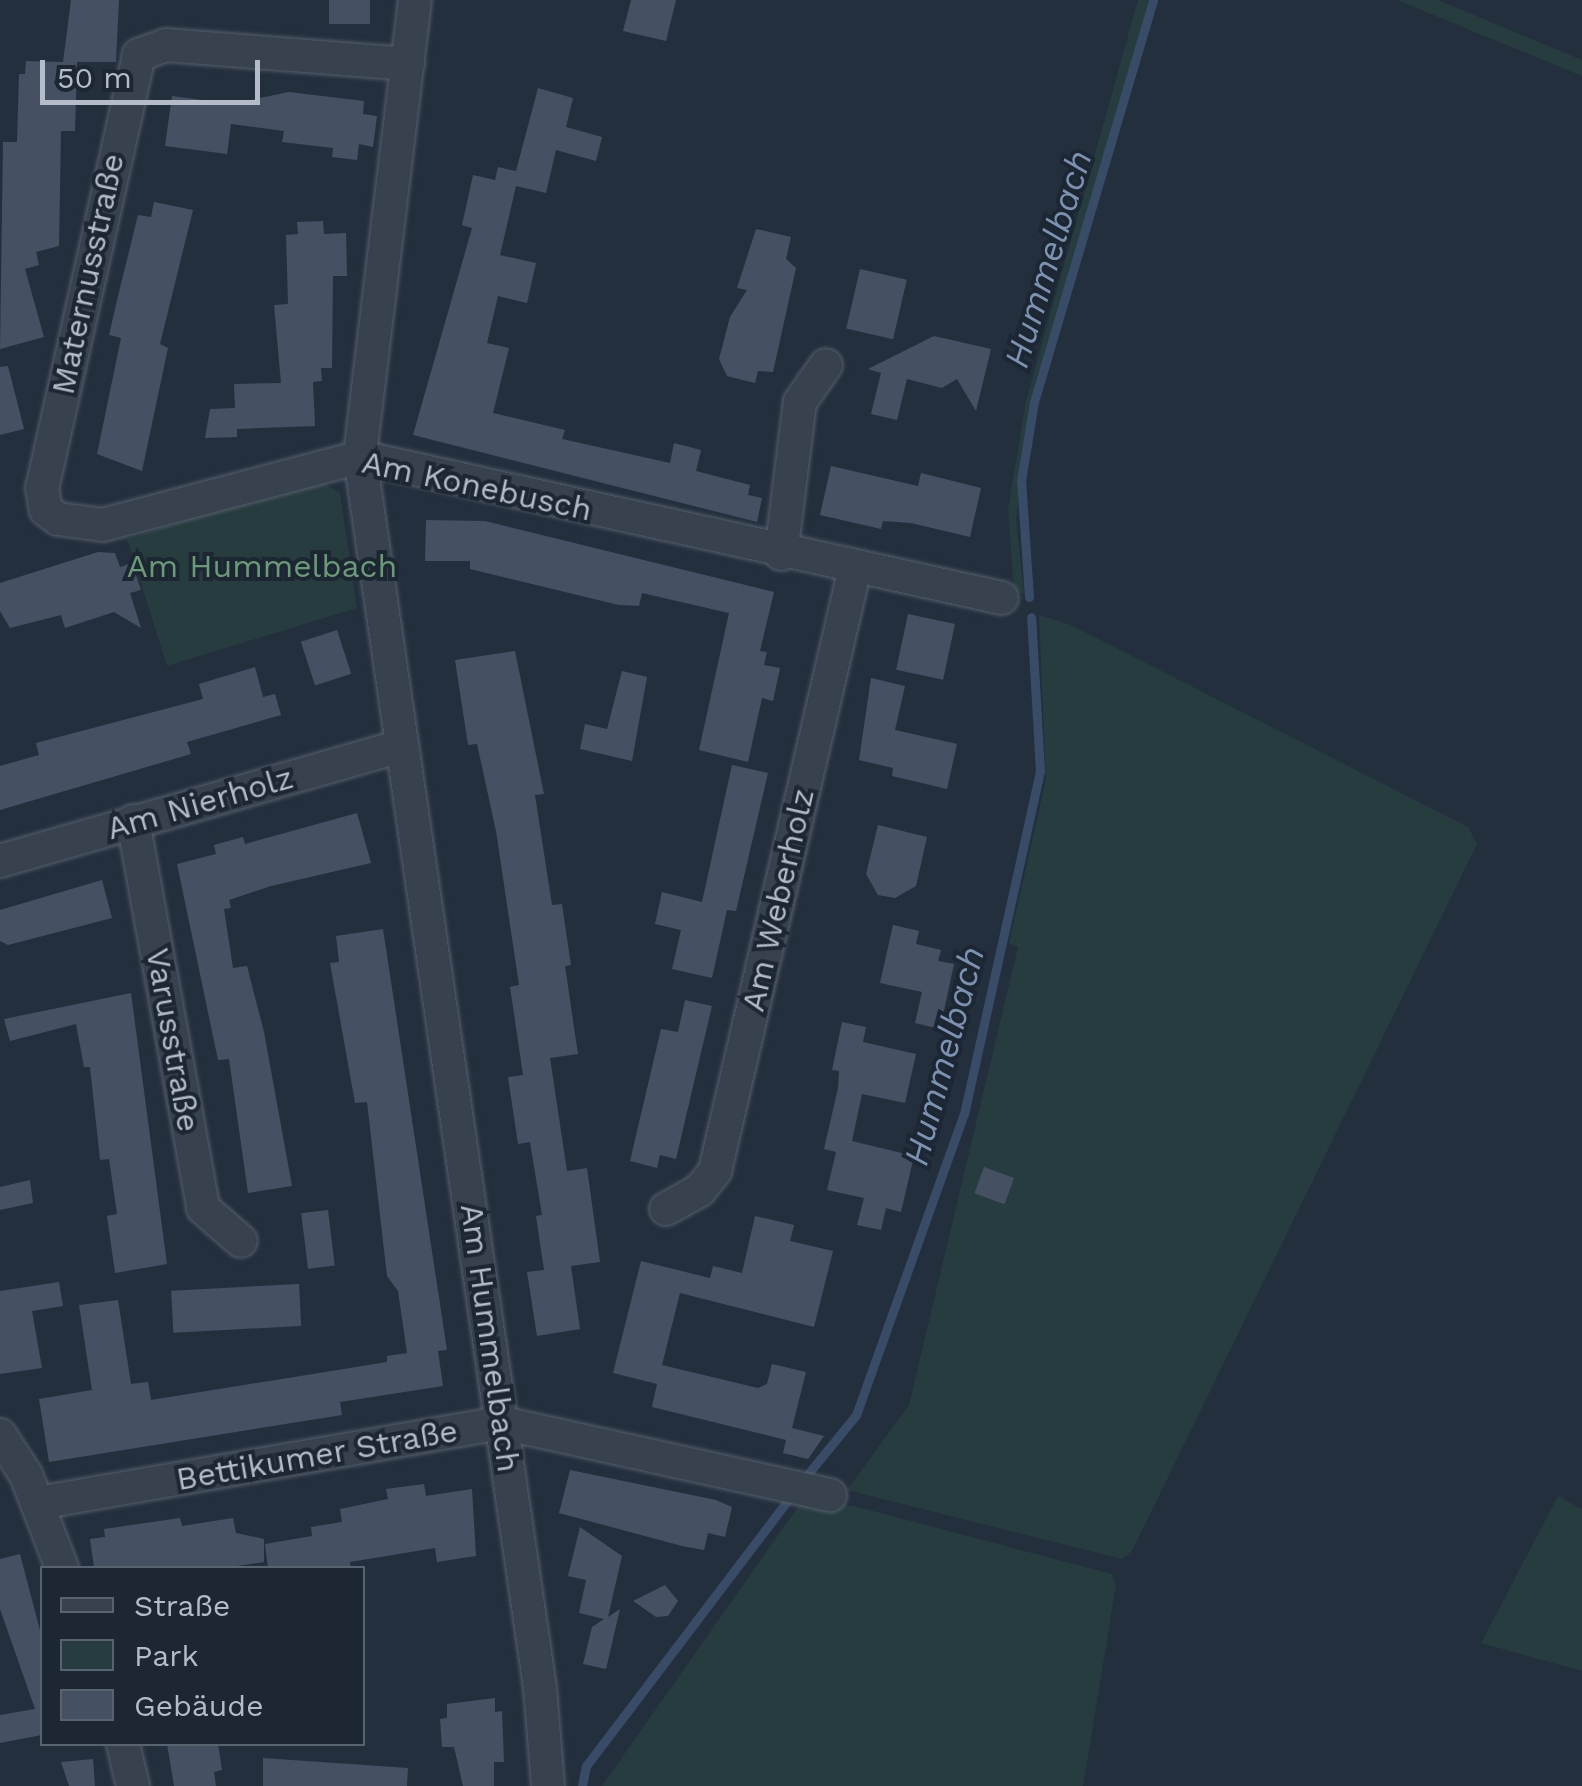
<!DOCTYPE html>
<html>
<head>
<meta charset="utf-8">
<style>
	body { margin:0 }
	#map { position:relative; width:1582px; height:1786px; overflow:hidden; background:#242f3e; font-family:"Work Sans",sans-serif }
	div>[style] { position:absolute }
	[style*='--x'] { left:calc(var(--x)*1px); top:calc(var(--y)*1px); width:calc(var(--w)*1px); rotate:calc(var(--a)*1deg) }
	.green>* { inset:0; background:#263c3f }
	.stream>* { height:9px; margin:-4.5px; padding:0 4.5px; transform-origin:4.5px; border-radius:4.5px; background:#394c67 }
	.building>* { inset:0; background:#455162; transform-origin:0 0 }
	.roads { filter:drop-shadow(0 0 2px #565f6c) drop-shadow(0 0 2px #565f6c) }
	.minor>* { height:32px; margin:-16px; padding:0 16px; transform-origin:16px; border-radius:16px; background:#38414e }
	span { translate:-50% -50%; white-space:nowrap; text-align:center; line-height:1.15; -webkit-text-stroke:8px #1d2633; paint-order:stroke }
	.street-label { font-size:32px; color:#b4bcc9 }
	.park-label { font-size:32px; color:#6b9a76 }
	.water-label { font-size:35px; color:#7c92b1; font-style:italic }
	.legend { position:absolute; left:40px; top:1566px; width:325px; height:180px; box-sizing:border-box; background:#1d2633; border:2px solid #59626f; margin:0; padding:12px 18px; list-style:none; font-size:30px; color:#b4bcc9 }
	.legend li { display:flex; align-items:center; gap:20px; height:50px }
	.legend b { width:50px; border:2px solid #59626f }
	.scale { position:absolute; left:40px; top:60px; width:220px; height:45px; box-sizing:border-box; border:5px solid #b4bcc9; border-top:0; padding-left:12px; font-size:30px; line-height:35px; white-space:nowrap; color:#b4bcc9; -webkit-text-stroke:8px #1d2633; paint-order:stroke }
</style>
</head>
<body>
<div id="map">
	<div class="green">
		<i style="clip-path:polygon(1138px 0,1149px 0,1032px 402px,1016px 518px,1024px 594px,1014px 591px,1008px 509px,1026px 401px)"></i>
		<i style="clip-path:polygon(1397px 0,1438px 0,1582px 60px,1582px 76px)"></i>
		<i style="clip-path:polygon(316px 478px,340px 493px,357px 608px,167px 666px,127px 539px)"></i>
		<i style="clip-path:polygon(1039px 615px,1071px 625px,1468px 827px,1477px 844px,1132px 1551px,1122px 1559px,847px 1490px,909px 1405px,1018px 947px,1009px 943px,1046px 779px)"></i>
		<i style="clip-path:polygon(1558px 1496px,1582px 1509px,1582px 1671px,1481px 1643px)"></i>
		<i style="clip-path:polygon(802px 1501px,854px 1506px,1112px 1574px,1116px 1585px,1083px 1786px,602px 1786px)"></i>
	</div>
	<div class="stream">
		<i style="--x:1029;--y:597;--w:116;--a:-93.9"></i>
		<i style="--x:1021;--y:481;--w:80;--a:-80.7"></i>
		<i style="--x:1034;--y:402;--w:419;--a:-73.5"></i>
		<i style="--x:803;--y:1480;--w:84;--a:-50.8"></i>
		<i style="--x:856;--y:1415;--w:320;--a:-70.3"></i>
		<i style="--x:964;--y:1114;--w:351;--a:-77.5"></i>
		<i style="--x:1040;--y:771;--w:154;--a:-93.3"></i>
		<i style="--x:582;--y:1786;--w:20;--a:-79"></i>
		<i style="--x:586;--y:1766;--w:338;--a:-52.8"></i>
	</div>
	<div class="building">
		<i style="clip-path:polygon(71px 0,119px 0,116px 62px,77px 62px,75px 131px,61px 131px,59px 246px,36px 252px,39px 265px,25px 269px,44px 337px,0 349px,3px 142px,17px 142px,19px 74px,25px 74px,26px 61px,63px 62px)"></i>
		<i style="left:329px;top:0;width:41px;height:24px"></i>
		<i style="clip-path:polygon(631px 0,676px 0,666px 41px,623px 31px)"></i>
		<i style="clip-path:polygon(538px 88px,573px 98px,566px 127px,602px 137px,596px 161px,556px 150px,546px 193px,516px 186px,500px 255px,536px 263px,527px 303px,498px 296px,487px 343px,509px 348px,493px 413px,565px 430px,562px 439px,670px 463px,674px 443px,701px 450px,696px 471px,750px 485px,748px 495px,762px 498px,757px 522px,413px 435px,472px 228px,462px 225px,473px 175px,495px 180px,498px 167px,516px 171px)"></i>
		<i style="clip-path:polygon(289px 92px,364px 101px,363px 114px,377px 116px,373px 147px,359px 144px,357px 160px,332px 157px,333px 148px,282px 142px,284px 131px,231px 124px,227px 154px,165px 146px,172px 96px,232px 104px)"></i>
		<i style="clip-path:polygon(154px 202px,193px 210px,160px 344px,168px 348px,142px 471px,97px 454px,121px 338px,109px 335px,119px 292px,138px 215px,151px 217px)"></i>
		<i style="clip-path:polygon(323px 221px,324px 234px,346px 233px,347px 276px,333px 276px,332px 368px,321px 368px,322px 381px,313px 382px,315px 426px,237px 429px,237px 437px,205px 438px,210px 409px,235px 408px,234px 384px,281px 383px,274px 305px,288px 304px,286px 235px,298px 234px,297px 222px)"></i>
		<i style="clip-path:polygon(756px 229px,791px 237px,786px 259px,796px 268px,773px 372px,758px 371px,755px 383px,727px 376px,719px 359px,730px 317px,747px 290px,737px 288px)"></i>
		<i style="left:860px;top:269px;width:48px;height:61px;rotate:13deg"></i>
		<i style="clip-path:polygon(934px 336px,991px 349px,976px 411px,957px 379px,942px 388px,907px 379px,897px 420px,871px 414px,881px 373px,868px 369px)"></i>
		<i style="clip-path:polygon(8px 366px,24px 429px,0 435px,0 367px)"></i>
		<i style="clip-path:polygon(831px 466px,918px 486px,921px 473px,981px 488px,970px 537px,911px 523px,883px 521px,881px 529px,820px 515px)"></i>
		<i style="clip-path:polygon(426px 520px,485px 521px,774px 592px,760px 651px,767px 652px,764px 665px,780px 668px,773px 701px,762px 698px,748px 762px,699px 750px,729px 613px,642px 593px,639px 606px,619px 605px,470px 569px,470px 561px,425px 561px)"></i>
		<i style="clip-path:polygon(98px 552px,115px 553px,120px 567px,132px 563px,141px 590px,130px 593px,141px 628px,114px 612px,65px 628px,61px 615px,10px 628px,0 611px,0 583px)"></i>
		<i style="left:908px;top:614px;width:48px;height:57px;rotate:12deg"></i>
		<i style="left:337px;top:630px;width:46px;height:38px;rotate:72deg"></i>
		<i style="clip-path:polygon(515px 651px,544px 794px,535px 795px,552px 905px,562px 904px,571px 965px,565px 966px,578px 1054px,550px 1058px,567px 1171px,587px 1168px,600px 1262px,571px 1266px,580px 1329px,537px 1336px,527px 1272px,544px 1270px,536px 1216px,542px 1215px,530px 1142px,518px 1144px,508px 1077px,523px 1075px,510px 987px,519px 985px,496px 831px,477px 744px,468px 745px,455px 660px)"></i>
		<i style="clip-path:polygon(255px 667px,263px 697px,275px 694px,281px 715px,187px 742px,191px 754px,0 810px,0 766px,39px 755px,36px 743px,203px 699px,199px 684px)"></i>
		<i style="clip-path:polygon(622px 671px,647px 677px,632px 761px,580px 749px,585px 724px,607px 729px)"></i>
		<i style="clip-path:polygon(871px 678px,905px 686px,895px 730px,957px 744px,947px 789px,892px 776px,893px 768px,859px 760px)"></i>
		<i style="clip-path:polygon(732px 765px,768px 773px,736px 911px,727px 910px,712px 978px,672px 969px,681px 930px,655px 924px,662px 892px,702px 902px)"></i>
		<i style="clip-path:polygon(357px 813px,371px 863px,271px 886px,229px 900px,231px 908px,224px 909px,233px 968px,247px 966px,264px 1032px,292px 1186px,248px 1193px,229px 1059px,218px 1060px,177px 864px,216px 854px,214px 845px,243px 837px,245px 844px)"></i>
		<i style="clip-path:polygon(878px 825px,927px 837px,916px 886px,895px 898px,878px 895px,866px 874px)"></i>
		<i style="clip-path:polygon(102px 880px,112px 918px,8px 945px,0 941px,0 910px)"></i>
		<i style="clip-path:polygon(893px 925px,919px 931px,916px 944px,941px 950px,938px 961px,954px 964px,940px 1029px,915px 1023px,922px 992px,880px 983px)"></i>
		<i style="clip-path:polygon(383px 929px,447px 1350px,438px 1351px,443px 1386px,340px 1402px,342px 1415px,49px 1462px,39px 1399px,92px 1390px,79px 1305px,118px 1300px,131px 1384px,148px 1382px,151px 1400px,387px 1362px,387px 1356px,407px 1353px,398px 1291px,387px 1276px,367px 1102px,355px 1103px,330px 963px,339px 962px,336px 936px)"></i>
		<i style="clip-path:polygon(131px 993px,167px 1264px,115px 1273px,107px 1216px,117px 1214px,109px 1159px,100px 1160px,90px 1067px,84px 1067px,76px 1024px,10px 1041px,4px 1019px)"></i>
		<i style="clip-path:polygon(685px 1000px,712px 1006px,676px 1159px,660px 1155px,657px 1168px,630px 1161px,661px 1029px,678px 1032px)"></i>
		<i style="clip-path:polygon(842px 1022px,866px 1027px,863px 1042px,916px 1054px,905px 1103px,862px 1094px,852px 1141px,914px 1156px,901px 1212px,886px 1208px,881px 1230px,857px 1225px,864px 1198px,827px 1190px,836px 1152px,824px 1149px,838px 1088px,839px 1071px,832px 1070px)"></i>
		<i style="left:984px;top:1167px;width:32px;height:28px;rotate:20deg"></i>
		<i style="clip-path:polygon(30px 1180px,33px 1203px,0 1210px,0 1187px)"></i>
		<i style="left:328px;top:1210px;width:56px;height:27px;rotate:83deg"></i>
		<i style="clip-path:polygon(755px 1216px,794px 1225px,790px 1241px,833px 1251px,814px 1327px,680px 1293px,662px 1365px,758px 1388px,767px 1384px,772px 1364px,806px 1372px,792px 1428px,824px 1436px,808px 1459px,783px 1453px,786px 1440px,652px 1407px,657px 1384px,613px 1373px,641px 1261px,710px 1278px,713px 1266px,742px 1273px)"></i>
		<i style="clip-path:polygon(59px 1282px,63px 1306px,32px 1311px,42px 1368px,0 1374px,0 1291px)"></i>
		<i style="left:299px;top:1284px;width:42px;height:128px;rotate:87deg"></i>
		<i style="clip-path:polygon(570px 1470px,716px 1500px,732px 1507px,725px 1537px,708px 1533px,704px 1550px,682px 1546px,559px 1513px)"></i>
		<i style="clip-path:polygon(424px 1484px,426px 1496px,472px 1489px,476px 1556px,437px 1562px,435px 1548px,350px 1562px,351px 1568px,268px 1568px,265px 1544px,312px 1536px,311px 1527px,342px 1522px,340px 1509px,388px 1499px,386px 1489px)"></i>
		<i style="clip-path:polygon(180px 1518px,182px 1526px,233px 1518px,236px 1533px,264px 1539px,264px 1562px,223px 1568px,94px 1567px,90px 1539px,105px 1537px,104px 1529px)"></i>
		<i style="clip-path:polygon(580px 1527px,622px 1556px,608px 1617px,620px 1609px,606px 1669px,583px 1664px,592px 1627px,604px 1619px,579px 1613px,586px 1580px,568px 1576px)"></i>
		<i style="clip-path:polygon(20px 1554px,42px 1638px,42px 1735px,0 1743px,0 1715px,35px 1709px,0 1609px,0 1559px)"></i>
		<i style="clip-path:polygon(665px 1585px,678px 1601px,668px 1616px,656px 1617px,633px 1601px)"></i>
		<i style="clip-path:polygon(495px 1698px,495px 1712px,502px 1711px,504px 1762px,494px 1762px,494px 1786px,463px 1786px,454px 1747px,442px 1747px,440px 1719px,447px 1718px,447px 1704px)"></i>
		<i style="clip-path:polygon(167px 1744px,218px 1744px,222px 1770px,214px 1772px,216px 1786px,174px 1786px)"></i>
		<i style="clip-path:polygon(263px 1758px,408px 1768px,407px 1786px,263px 1786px)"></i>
		<i style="clip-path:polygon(93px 1759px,95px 1786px,69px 1786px,61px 1762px)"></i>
	</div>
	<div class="roads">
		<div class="minor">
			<i style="--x:415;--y:0;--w:460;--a:96.9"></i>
			<i style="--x:360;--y:457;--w:1244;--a:81.68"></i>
			<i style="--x:540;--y:1688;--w:98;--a:85.3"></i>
			<i style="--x:408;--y:64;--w:243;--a:-175.5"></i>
			<i style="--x:166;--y:45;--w:29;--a:160"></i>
			<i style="--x:139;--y:55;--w:444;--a:102.6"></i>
			<i style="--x:42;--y:488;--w:22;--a:80"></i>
			<i style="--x:46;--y:510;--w:15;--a:37"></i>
			<i style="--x:58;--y:519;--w:45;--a:7.6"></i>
			<i style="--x:103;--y:525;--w:266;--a:-14.8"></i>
			<i style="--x:360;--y:457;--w:657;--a:12.39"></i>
			<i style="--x:781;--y:554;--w:153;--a:-82.9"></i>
			<i style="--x:800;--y:402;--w:45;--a:-54.9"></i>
			<i style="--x:133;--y:821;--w:393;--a:79.7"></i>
			<i style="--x:203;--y:1208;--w:50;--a:41"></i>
			<i style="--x:0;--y:861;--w:417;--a:-16"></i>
			<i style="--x:666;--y:1209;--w:38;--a:-29"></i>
			<i style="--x:699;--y:1191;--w:26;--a:-51"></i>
			<i style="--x:715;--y:1171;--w:619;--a:-76.93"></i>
			<i style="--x:0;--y:1435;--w:48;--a:57"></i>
			<i style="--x:26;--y:1475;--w:100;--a:68.8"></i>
			<i style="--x:38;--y:1503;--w:471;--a:-9.8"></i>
			<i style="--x:502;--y:1423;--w:336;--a:12.4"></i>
			<i style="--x:123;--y:1744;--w:43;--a:76.6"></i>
		</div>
	</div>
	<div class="street-label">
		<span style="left:88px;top:274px;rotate:-78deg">Maternusstraße</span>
		<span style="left:477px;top:486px;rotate:12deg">Am Konebusch</span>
		<span style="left:200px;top:803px;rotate:-16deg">Am Nierholz</span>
		<span style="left:778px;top:900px;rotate:-77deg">Am Weberholz</span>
		<span style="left:173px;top:1040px;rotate:80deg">Varusstraße</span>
		<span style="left:490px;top:1338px;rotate:82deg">Am Hummelbach</span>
		<span style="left:317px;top:1455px;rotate:-10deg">Bettikumer Straße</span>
	</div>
	<div class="park-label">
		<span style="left:262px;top:566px">Am Hummelbach</span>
	</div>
	<div class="water-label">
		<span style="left:1048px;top:259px;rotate:-73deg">Hummelbach</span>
		<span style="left:944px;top:1056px;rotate:-75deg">Hummelbach</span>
	</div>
	<ul class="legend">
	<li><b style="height:12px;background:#38414e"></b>Straße</li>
	<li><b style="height:28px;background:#263c3f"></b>Park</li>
	<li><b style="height:28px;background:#455162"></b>Gebäude</li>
	</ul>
	<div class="scale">50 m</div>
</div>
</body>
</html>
